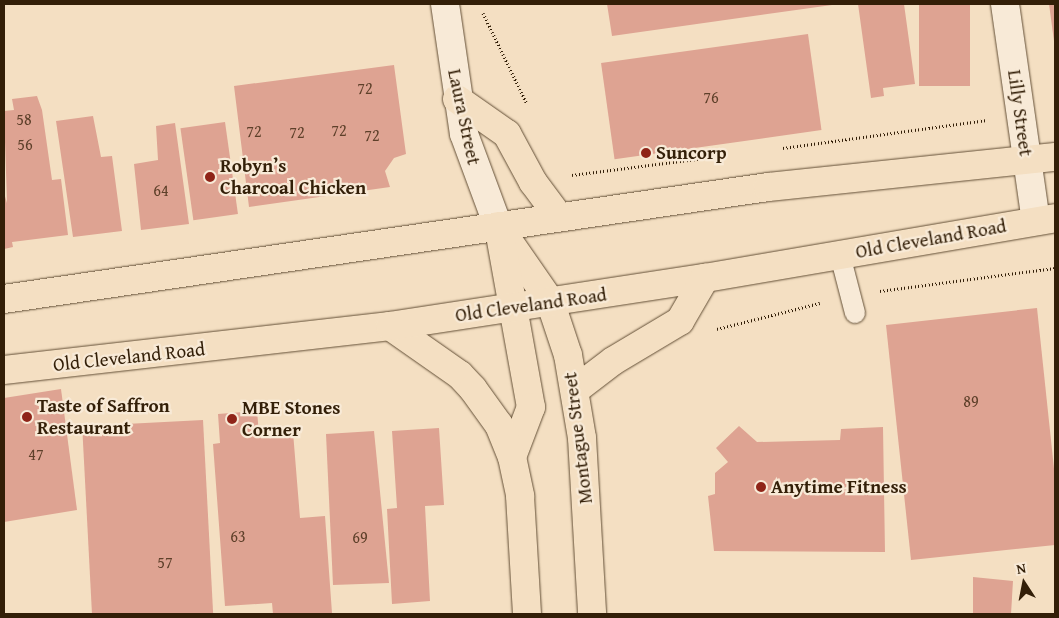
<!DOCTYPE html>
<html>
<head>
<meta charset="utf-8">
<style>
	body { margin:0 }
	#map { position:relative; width:1059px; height:618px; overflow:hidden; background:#f4dfc2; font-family:"Gentium Book Plus",serif }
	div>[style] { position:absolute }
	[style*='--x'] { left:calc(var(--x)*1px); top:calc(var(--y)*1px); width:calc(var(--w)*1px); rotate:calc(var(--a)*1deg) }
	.building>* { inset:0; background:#dea392; transform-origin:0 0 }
	.path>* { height:3px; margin-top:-1.5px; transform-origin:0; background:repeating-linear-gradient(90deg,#331f08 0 1px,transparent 0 3.5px) }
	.roads { filter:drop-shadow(0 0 1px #634f36) drop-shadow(0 0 1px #634f36) }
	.lane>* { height:20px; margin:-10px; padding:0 10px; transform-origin:10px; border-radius:10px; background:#f8ead7 }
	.street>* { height:28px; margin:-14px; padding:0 14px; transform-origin:14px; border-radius:14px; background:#f8ead7 }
	.primary>* { height:28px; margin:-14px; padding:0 14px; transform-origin:14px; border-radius:14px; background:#f4dfc2 }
	.highway>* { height:28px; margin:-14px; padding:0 14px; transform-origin:14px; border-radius:14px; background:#f4dfc2 }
	.dots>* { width:14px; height:14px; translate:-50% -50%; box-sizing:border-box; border:2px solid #f8ead7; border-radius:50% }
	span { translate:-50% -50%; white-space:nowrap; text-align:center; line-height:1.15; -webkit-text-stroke:4.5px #f8ead7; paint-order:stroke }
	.number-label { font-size:16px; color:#5e402a }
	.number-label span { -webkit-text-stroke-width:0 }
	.street-label { font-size:19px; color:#331f08 }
	.poi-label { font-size:19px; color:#331f08; font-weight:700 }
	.left { translate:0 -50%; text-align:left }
	.frame { position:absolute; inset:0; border:5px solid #331f08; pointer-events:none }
	.north { position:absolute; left:999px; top:558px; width:50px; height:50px; -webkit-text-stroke:4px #f8ead7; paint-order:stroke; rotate:349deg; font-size:14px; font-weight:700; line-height:20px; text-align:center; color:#331f08 }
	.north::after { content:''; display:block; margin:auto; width:18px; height:22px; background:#331f08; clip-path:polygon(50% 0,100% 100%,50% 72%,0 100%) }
</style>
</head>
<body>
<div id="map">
	<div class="building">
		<i style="clip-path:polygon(607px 4px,832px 4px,832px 5px,612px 36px)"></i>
		<i style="clip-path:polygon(858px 4px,904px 4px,915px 84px,883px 88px,884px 96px,871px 98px)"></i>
		<i style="left:919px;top:4px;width:51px;height:82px"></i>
		<i style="clip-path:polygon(1049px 4px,1055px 4px,1055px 41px,1054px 41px)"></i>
		<i style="left:808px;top:34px;width:97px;height:209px;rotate:82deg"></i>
		<i style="clip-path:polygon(394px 65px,406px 154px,394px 158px,385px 171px,390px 187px,249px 207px,234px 86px)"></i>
		<i style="clip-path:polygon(37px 96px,42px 110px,52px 180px,61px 179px,68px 235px,12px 242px,13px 247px,4px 249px,4px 193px,7px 203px,4px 111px,14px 110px,12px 99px)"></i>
		<i style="clip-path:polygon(93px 116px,101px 157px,112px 156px,122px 231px,73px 237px,56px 121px)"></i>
		<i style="left:225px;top:122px;width:93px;height:45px;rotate:82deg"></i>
		<i style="clip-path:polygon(175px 123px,189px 224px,141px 230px,134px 164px,158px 160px,156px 126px)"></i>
		<i style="clip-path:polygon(1037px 308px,1055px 478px,1055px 545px,911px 560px,886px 325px)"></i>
		<i style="clip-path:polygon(61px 389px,77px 510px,4px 522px,4px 398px)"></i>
		<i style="clip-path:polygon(257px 411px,259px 434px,293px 432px,300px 518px,325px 516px,332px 613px,273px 614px,272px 603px,225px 606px,213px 444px,220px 443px,218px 414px)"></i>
		<i style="left:203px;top:420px;width:194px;height:121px;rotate:87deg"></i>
		<i style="clip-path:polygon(739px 426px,757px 442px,840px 440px,841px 429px,883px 427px,885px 552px,714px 551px,708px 496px,715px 494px,715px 473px,728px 462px,716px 448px)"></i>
		<i style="clip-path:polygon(439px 428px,444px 505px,425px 506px,430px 601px,392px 604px,387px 509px,397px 508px,392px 431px)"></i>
		<i style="clip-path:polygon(374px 431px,389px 583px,333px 585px,326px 434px)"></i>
		<i style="clip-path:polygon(973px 577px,1013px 581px,1011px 614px,973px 614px)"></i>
	</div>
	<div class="path">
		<i style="--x:483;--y:13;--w:101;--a:64.2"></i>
		<i style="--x:783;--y:148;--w:206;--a:-7.8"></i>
		<i style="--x:572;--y:175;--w:141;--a:-7.3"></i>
		<i style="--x:880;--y:291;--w:177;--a:-7.5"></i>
		<i style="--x:717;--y:329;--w:106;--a:-14.2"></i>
	</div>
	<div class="roads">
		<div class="lane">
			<i style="--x:840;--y:255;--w:60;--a:75.5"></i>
		</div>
		<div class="street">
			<i style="--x:445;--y:4;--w:131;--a:81.7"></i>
			<i style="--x:464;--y:134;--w:98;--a:69.7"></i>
			<i style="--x:1005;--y:4;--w:219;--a:81.9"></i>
		</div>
		<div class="primary">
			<i style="--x:498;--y:226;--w:91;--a:55.3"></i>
			<i style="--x:550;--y:301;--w:57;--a:71.6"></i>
			<i style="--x:568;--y:355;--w:84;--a:80.4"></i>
			<i style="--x:582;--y:438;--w:176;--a:86.7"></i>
			<i style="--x:500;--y:235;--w:175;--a:79.8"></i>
			<i style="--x:531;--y:407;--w:53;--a:110.8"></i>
			<i style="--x:512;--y:457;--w:40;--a:78"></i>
			<i style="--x:520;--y:496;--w:118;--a:86.6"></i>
		</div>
		<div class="highway">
			<i style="--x:457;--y:99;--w:61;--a:35"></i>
			<i style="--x:507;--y:134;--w:55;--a:61.6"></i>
			<i style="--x:533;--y:182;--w:44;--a:53.4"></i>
			<i style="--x:4;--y:299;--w:772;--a:-8.34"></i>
			<i style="--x:768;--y:187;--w:289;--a:-6"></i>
			<i style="--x:390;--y:326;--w:85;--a:35"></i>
			<i style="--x:460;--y:375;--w:19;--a:47"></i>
			<i style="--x:473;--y:389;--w:44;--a:54.2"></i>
			<i style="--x:499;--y:425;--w:35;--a:68"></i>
			<i style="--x:4;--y:370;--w:388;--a:-6.5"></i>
			<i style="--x:390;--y:326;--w:319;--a:-8.7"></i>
			<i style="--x:705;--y:278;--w:355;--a:-9.7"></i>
			<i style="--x:575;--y:390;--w:48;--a:-37.3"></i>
			<i style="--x:613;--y:361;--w:78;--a:-30.8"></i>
			<i style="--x:680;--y:321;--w:50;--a:-59.8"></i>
		</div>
	</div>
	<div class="dots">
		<i style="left:646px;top:153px;background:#8f2418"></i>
		<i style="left:210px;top:177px;background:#8f2418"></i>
		<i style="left:27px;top:417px;background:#8f2418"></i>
		<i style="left:232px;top:419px;background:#8f2418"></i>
		<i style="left:761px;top:487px;background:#8f2418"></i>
	</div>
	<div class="number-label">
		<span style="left:365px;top:88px">72</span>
		<span style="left:711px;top:97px">76</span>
		<span style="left:24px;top:119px">58</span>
		<span style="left:339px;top:130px">72</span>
		<span style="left:254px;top:131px">72</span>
		<span style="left:297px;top:132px">72</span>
		<span style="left:372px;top:135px">72</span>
		<span style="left:25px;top:144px">56</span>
		<span style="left:161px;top:190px">64</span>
		<span style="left:971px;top:401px">89</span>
		<span style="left:36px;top:454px">47</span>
		<span style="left:238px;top:536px">63</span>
		<span style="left:360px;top:537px">69</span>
		<span style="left:165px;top:562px">57</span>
	</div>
	<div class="street-label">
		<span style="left:1020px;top:113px;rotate:82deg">Lilly Street</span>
		<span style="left:464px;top:117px;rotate:78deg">Laura Street</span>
		<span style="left:931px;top:239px;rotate:-10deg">Old Cleveland Road</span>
		<span style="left:531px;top:305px;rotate:-8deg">Old Cleveland Road</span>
		<span style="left:129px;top:357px;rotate:-6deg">Old Cleveland Road</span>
		<span style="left:578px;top:438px;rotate:-97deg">Montague Street</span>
	</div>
	<div class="poi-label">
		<span class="left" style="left:656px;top:153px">Suncorp</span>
		<span class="left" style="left:220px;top:177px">Robyn’s<br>Charcoal Chicken</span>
		<span class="left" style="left:37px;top:417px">Taste of Saffron<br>Restaurant</span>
		<span class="left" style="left:242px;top:419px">MBE Stones<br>Corner</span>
		<span class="left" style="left:771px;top:487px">Anytime Fitness</span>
	</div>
	<div class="frame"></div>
	<div class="north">N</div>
</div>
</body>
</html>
